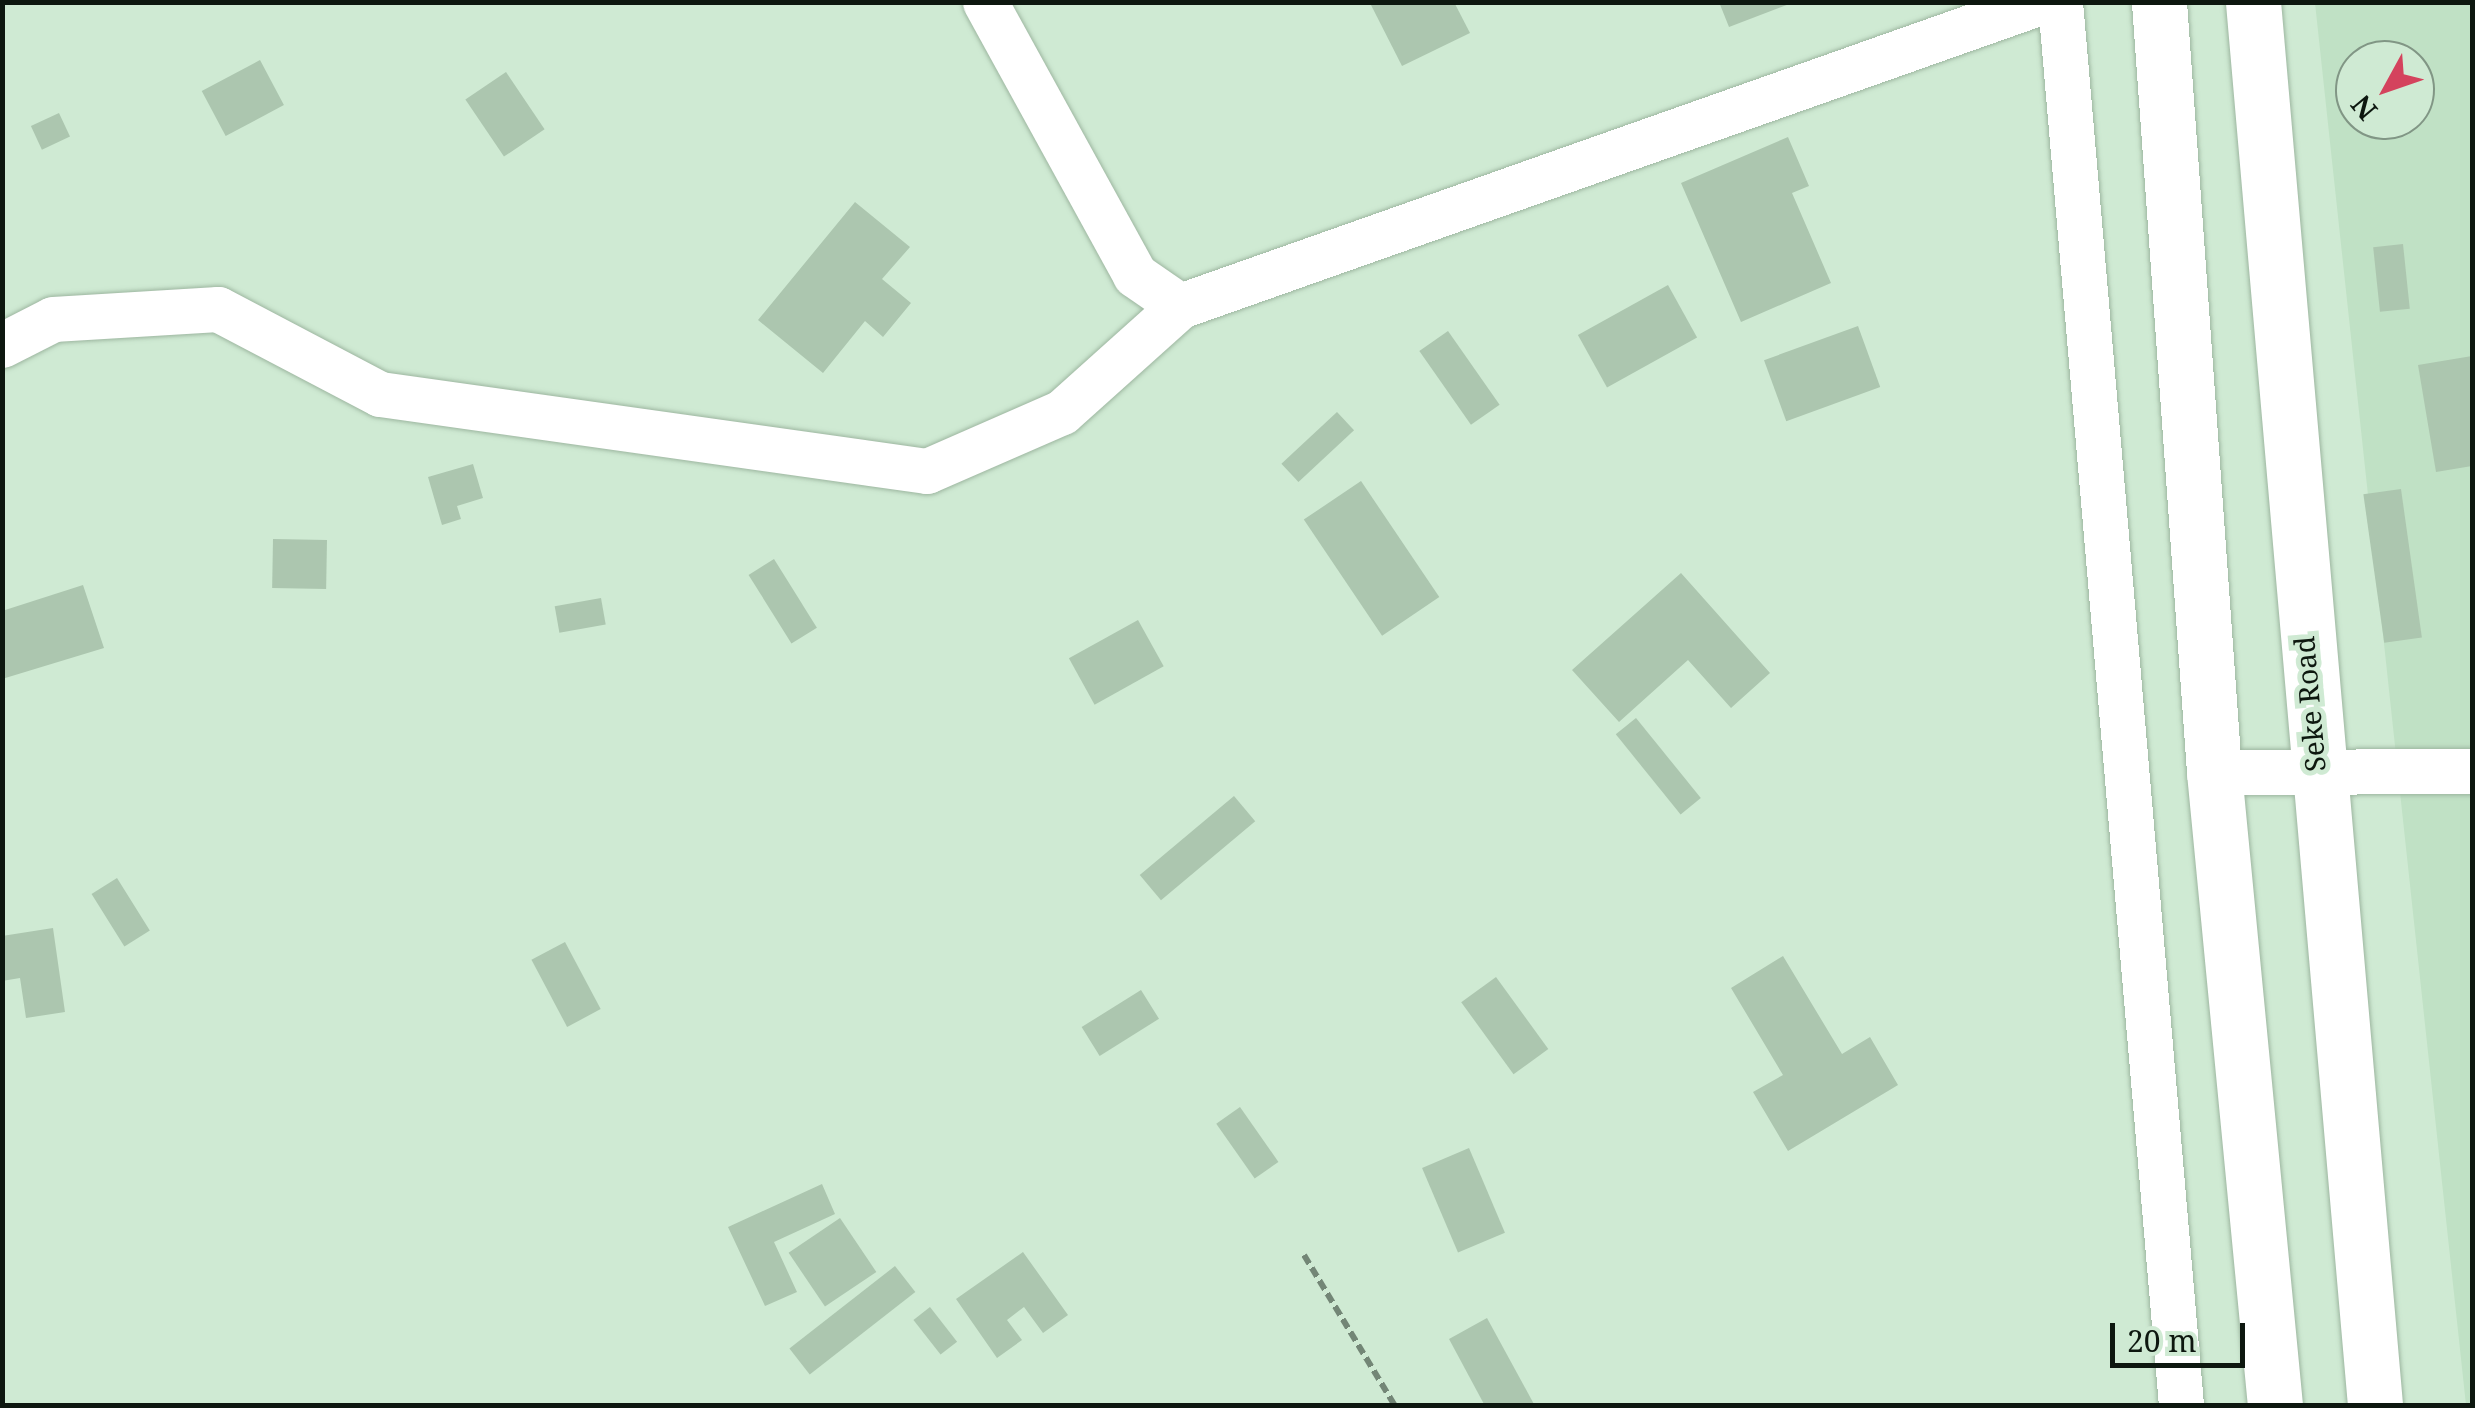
<!DOCTYPE html>
<html>
<head>
<meta charset="utf-8">
<style>
	body { margin:0 }
	#map { position:relative; width:2475px; height:1408px; overflow:hidden; background:#cfead3; font-family:"Noto Serif",serif }
	div>[style] { position:absolute }
	[style*='--x'] { left:calc(var(--x)*1px); top:calc(var(--y)*1px); width:calc(var(--w)*1px); rotate:calc(var(--a)*1deg) }
	.built>* { inset:0; background:#c0e1c5 }
	.building>* { inset:0; background:#acc6af; transform-origin:0 0 }
	.path>* { height:6px; margin-top:-3px; transform-origin:0; background:repeating-linear-gradient(90deg,#738676 0 10px,transparent 0 15px) }
	.roads { filter:drop-shadow(0 0 2px #9db6a0) drop-shadow(0 0 2px #9db6a0) }
	.street>* { height:45px; margin:-22.5px; padding:0 22.5px; transform-origin:22.5px; border-radius:22.5px; background:#fff }
	.primary>* { height:55px; margin:-27.5px; padding:0 27.5px; transform-origin:27.5px; border-radius:27.5px; background:#fff }
	span { translate:-50% -50%; white-space:nowrap; text-align:center; line-height:1.15; -webkit-text-stroke:10px #cfead3; paint-order:stroke }
	.street-label { font-size:28px; color:#0d170f }
	.frame { position:absolute; inset:0; border:5px solid #0d170f; pointer-events:none }
	.north { position:absolute; left:2335px; top:40px; width:100px; height:100px; box-sizing:border-box; background:#cfead3; border:2px solid #819685; border-radius:50%; rotate:230deg; font-size:28px; font-weight:700; line-height:40px; text-align:center; color:#0d170f }
	.north::after { content:''; display:block; margin:auto; width:35px; height:45px; background:#d4435d; clip-path:polygon(50% 0,100% 100%,50% 72%,0 100%) }
	.scale { position:absolute; left:2110px; top:1323px; width:135px; height:45px; box-sizing:border-box; border:5px solid #0d170f; border-top:0; padding-left:12px; font-size:30px; line-height:35px; white-space:nowrap; color:#0d170f; -webkit-text-stroke:8px #cfead3; paint-order:stroke }
</style>
</head>
<body>
<div id="map">
	<div class="built">
		<i style="clip-path:polygon(evenodd,2315px 3px,2472px 3px,2472px 1405px,2466px 1405px,2315px 3px,2355px 60px,2415px 60px,2415px 120px,2355px 120px,2355px 60px)"></i>
	</div>
	<div class="building">
		<i style="clip-path:polygon(1454px 2px,1470px 33px,1402px 66px,1371px 5px)"></i>
		<i style="clip-path:polygon(1719px 2px,1791px 2px,1792px 3px,1729px 27px)"></i>
		<i style="left:260px;top:60px;width:51px;height:66px;rotate:62deg"></i>
		<i style="left:506px;top:72px;width:69px;height:49px;rotate:56deg"></i>
		<i style="left:59px;top:113px;width:26px;height:31px;rotate:65deg"></i>
		<i style="clip-path:polygon(1788px 137px,1809px 186px,1792px 193px,1831px 283px,1741px 322px,1681px 183px)"></i>
		<i style="clip-path:polygon(855px 202px,910px 247px,882px 279px,911px 303px,883px 337px,865px 321px,823px 373px,758px 320px)"></i>
		<i style="left:2403px;top:244px;width:65px;height:30px;rotate:84deg"></i>
		<i style="left:1668px;top:285px;width:60px;height:103px;rotate:61deg"></i>
		<i style="left:1858px;top:326px;width:65px;height:100px;rotate:70deg"></i>
		<i style="left:1448px;top:331px;width:90px;height:35px;rotate:55deg"></i>
		<i style="clip-path:polygon(2472px 356px,2472px 466px,2436px 472px,2418px 365px)"></i>
		<i style="left:1337px;top:412px;width:25px;height:76px;rotate:47deg"></i>
		<i style="clip-path:polygon(473px 464px,483px 498px,457px 506px,461px 519px,442px 525px,428px 477px)"></i>
		<i style="left:1361px;top:481px;width:140px;height:69px;rotate:56deg"></i>
		<i style="left:2401px;top:489px;width:150px;height:38px;rotate:82deg"></i>
		<i style="left:273px;top:539px;width:54px;height:49px;rotate:1deg"></i>
		<i style="left:774px;top:559px;width:81px;height:30px;rotate:58deg"></i>
		<i style="clip-path:polygon(1681px 573px,1770px 673px,1731px 708px,1688px 660px,1619px 722px,1572px 670px)"></i>
		<i style="clip-path:polygon(83px 585px,104px 648px,2px 679px,2px 611px)"></i>
		<i style="left:601px;top:598px;width:27px;height:47px;rotate:80deg"></i>
		<i style="left:1138px;top:620px;width:53px;height:79px;rotate:61deg"></i>
		<i style="left:1636px;top:718px;width:103px;height:26px;rotate:51deg"></i>
		<i style="left:1234px;top:796px;width:33px;height:123px;rotate:50deg"></i>
		<i style="left:117px;top:878px;width:62px;height:30px;rotate:58deg"></i>
		<i style="clip-path:polygon(53px 928px,65px 1012px,26px 1018px,20px 978px,2px 981px,2px 936px)"></i>
		<i style="left:565px;top:942px;width:76px;height:38px;rotate:62deg"></i>
		<i style="clip-path:polygon(1783px 956px,1842px 1054px,1870px 1037px,1898px 1085px,1788px 1151px,1753px 1092px,1783px 1075px,1731px 988px)"></i>
		<i style="left:1496px;top:977px;width:89px;height:43px;rotate:54deg"></i>
		<i style="left:1141px;top:990px;width:34px;height:70px;rotate:58deg"></i>
		<i style="left:1240px;top:1107px;width:67px;height:29px;rotate:55deg"></i>
		<i style="left:1469px;top:1148px;width:92px;height:51px;rotate:67deg"></i>
		<i style="clip-path:polygon(822px 1184px,835px 1214px,774px 1242px,797px 1292px,765px 1306px,728px 1227px)"></i>
		<i style="left:840px;top:1218px;width:65px;height:62px;rotate:56deg"></i>
		<i style="clip-path:polygon(1023px 1252px,1068px 1315px,1043px 1333px,1024px 1307px,1007px 1320px,1022px 1340px,997px 1358px,956px 1299px)"></i>
		<i style="left:895px;top:1266px;width:33px;height:134px;rotate:52deg"></i>
		<i style="left:930px;top:1307px;width:44px;height:21px;rotate:52deg"></i>
		<i style="clip-path:polygon(1487px 1318px,1535px 1406px,1485px 1406px,1449px 1339px)"></i>
	</div>
	<div class="path">
		<i style="--x:1304;--y:1255;--w:176;--a:58.9"></i>
	</div>
	<div class="roads">
		<div class="street">
			<i style="--x:985;--y:2;--w:311;--a:61.2"></i>
			<i style="--x:1135;--y:275;--w:55;--a:34.6"></i>
			<i style="--x:2060;--y:2;--w:1409;--a:85.07"></i>
			<i style="--x:2;--y:345;--w:57;--a:-27"></i>
			<i style="--x:53;--y:319;--w:165;--a:-3.5"></i>
			<i style="--x:218;--y:309;--w:183;--a:27.7"></i>
			<i style="--x:380;--y:394;--w:552;--a:8.01"></i>
			<i style="--x:927;--y:471;--w:147;--a:-23.6"></i>
			<i style="--x:1062;--y:412;--w:159;--a:-41.9"></i>
			<i style="--x:1180;--y:306;--w:913;--a:-19.45"></i>
			<i style="--x:2214;--y:772;--w:258;--a:-0.2"></i>
		</div>
		<div class="primary">
			<i style="--x:2159;--y:2;--w:772;--a:85.91"></i>
			<i style="--x:2214;--y:772;--w:637;--a:84.5"></i>
			<i style="--x:2253;--y:2;--w:1409;--a:85.03"></i>
		</div>
	</div>
	<div class="street-label">
		<span style="left:2309px;top:704px;rotate:-95deg">Seke Road</span>
	</div>
	<div class="frame"></div>
	<div class="north">N</div>
	<div class="scale">20 m</div>
</div>
</body>
</html>
